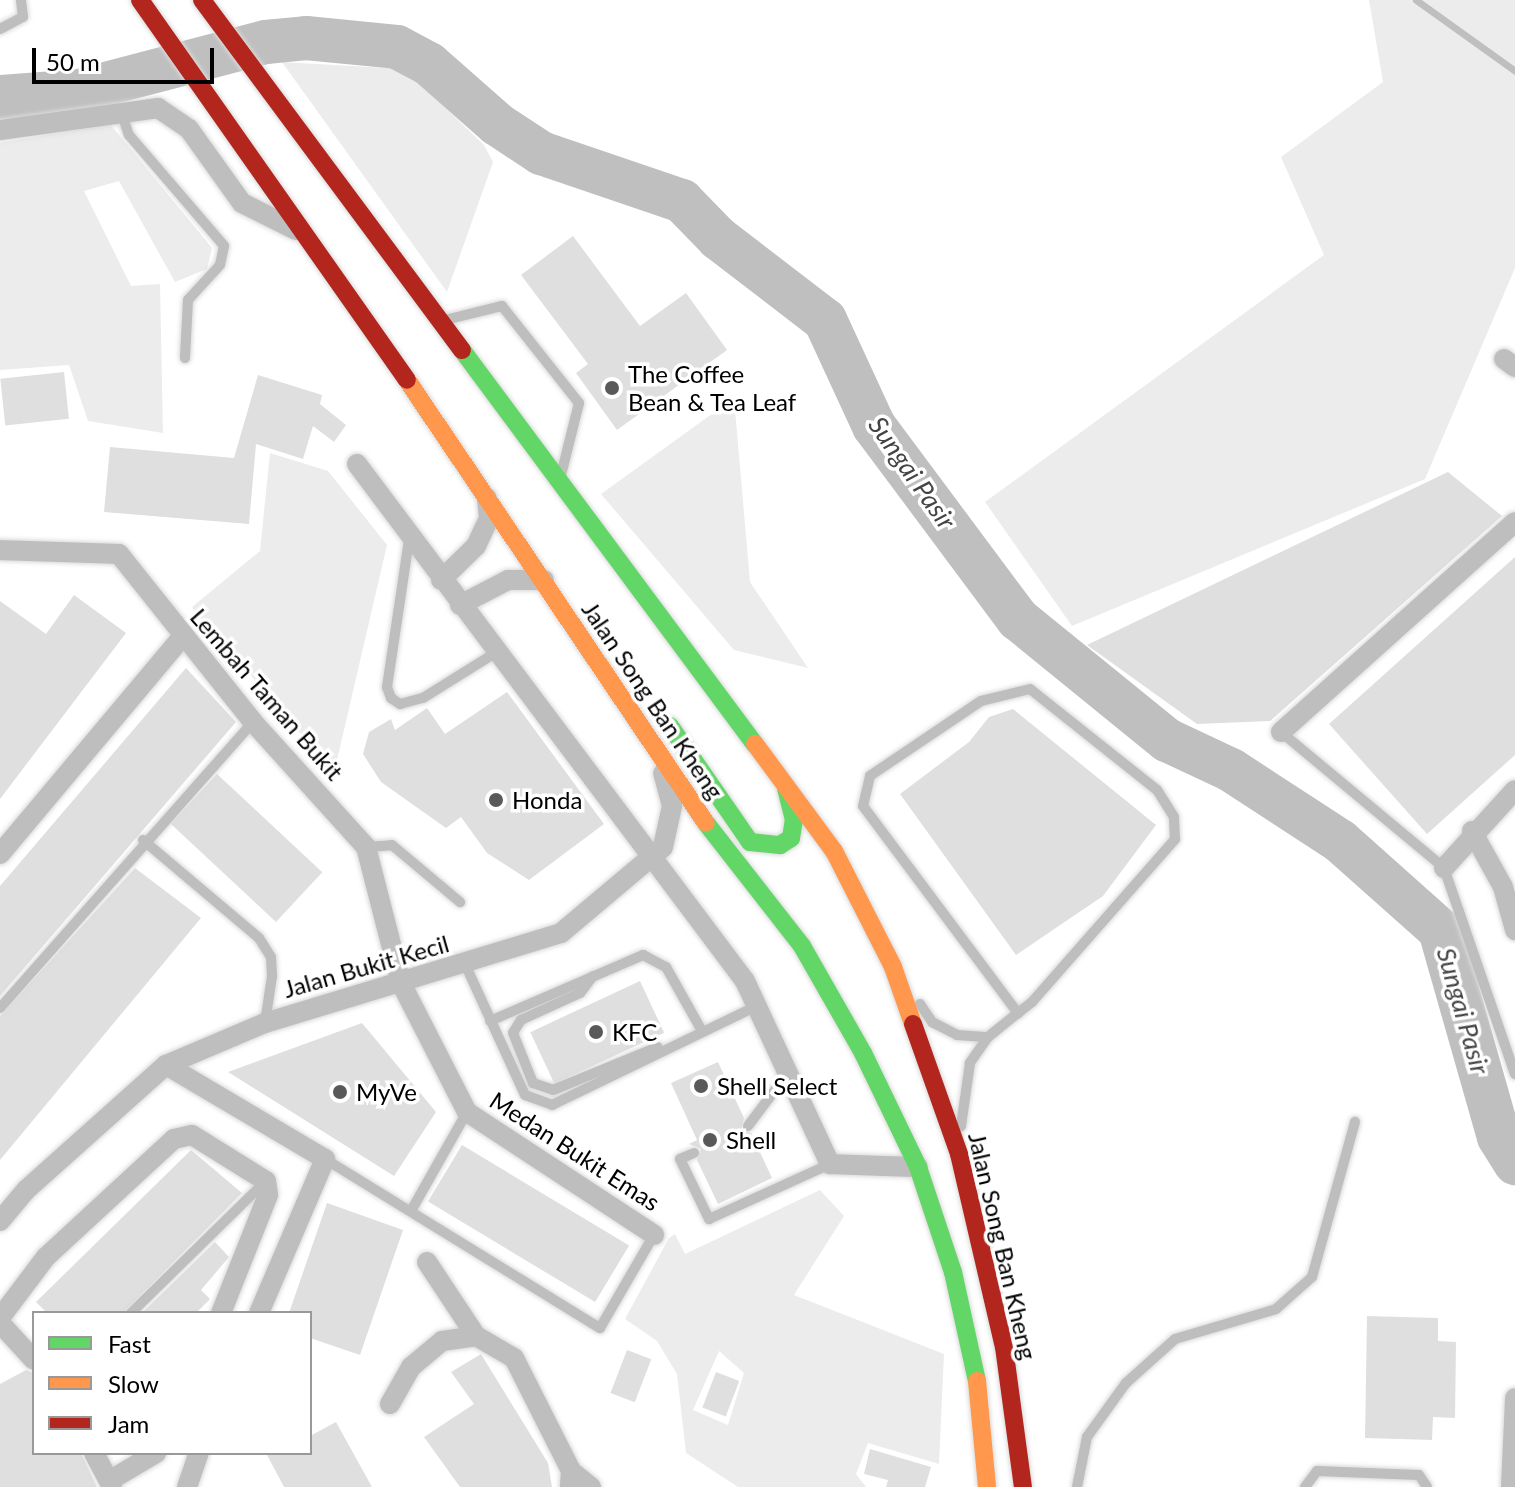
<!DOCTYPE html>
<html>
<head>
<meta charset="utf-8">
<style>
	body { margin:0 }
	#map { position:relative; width:1515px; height:1487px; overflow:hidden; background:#fff; font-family:Lato,sans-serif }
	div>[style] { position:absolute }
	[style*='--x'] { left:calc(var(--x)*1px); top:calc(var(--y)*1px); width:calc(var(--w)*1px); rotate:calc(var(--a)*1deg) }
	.green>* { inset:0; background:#ececec }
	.stream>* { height:7px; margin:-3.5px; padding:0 3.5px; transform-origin:3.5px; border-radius:3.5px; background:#bfbfbf }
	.river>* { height:44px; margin:-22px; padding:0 22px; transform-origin:22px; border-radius:22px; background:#bfbfbf }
	.building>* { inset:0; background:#dfdfdf; transform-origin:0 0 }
	.roads { filter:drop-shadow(0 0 2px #dbdbdb) drop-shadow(0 0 2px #dbdbdb) }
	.lane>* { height:10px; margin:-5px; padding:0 5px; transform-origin:5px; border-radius:5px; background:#bebebe }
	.street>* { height:20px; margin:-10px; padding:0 10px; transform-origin:10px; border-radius:10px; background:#bebebe }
	.fast>* { height:18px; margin:-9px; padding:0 9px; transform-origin:9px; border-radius:9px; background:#63d668 }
	.slow>* { height:18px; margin:-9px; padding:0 9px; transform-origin:9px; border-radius:9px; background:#ff974d }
	.jam>* { height:18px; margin:-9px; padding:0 9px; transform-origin:9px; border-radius:9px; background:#b3261e }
	.dots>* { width:22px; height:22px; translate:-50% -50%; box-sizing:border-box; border:4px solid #fff; border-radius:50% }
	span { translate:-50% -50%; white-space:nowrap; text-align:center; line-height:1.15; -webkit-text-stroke:7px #fff; paint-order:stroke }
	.poi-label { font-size:24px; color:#000 }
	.left { translate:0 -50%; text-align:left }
	.street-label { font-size:24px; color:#000 }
	.water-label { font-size:26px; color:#444; font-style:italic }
	.legend { position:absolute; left:32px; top:1311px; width:280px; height:144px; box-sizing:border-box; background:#fff; border:2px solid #999; margin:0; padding:10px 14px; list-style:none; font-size:24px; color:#000 }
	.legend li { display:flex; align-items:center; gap:16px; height:40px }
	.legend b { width:40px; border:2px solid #999 }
	.scale { position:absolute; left:32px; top:48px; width:182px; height:36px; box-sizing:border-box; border:4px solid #000; border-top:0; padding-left:10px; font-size:24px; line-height:28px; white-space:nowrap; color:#000; -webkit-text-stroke:6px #fff; paint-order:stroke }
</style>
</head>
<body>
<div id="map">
	<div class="green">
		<i style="clip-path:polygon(1369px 0,1515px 0,1515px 268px,1425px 479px,1072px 626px,985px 502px,1324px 255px,1281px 157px,1383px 82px)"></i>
		<i style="clip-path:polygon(282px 62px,405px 69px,484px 145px,493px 162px,447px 292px)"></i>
		<i style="clip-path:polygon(110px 124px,212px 248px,207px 269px,175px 282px,119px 181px,84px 191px,131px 286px,160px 284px,163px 433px,88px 421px,69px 365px,0 370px,0 143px)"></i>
		<i style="clip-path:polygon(734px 398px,750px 582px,808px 668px,734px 650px,601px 494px)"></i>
		<i style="clip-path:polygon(270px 453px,328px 471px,387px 545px,334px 773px,192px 607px,260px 551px)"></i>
		<i style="clip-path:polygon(evenodd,820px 1190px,844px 1216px,794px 1295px,944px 1354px,939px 1464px,868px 1443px,856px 1474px,866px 1487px,738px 1487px,686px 1453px,677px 1374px,657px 1341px,625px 1319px,669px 1238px,675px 1234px,685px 1254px,820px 1190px,719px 1351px,744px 1373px,728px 1425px,693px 1410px,719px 1351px)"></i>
	</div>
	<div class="stream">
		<i style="--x:1416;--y:0;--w:122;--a:35.6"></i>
	</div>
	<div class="river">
		<i style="--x:0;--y:97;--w:79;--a:-4.3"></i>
		<i style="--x:79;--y:91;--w:193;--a:-14.7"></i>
		<i style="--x:266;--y:42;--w:40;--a:-5.7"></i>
		<i style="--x:306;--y:38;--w:91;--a:5.6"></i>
		<i style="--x:397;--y:47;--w:36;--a:28"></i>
		<i style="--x:429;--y:64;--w:91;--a:41.4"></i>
		<i style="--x:497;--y:124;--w:53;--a:33.4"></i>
		<i style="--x:541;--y:153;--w:149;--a:18.8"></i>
		<i style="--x:682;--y:201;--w:52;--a:45.8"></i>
		<i style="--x:718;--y:238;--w:135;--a:37.5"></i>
		<i style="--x:825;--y:320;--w:117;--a:65.2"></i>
		<i style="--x:874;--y:426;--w:241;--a:53.3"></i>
		<i style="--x:1018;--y:619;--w:192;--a:39.1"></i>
		<i style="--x:1167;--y:740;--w:71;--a:25.1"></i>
		<i style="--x:1231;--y:770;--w:130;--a:33.1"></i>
		<i style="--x:1340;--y:841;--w:134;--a:41.7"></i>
		<i style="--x:1440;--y:930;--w:215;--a:74.1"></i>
		<i style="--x:1499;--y:1137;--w:31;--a:58"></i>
	</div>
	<div class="building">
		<i style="clip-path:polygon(573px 236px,640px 326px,686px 293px,727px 350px,617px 430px,576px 373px,588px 364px,521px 275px)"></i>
		<i style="left:64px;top:372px;width:47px;height:64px;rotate:84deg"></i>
		<i style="clip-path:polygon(258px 375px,322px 395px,320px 404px,346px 425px,334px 442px,313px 426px,303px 459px,256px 444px,249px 524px,104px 512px,110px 447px,234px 458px)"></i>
		<i style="clip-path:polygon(1448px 472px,1502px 516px,1270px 721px,1197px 724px,1087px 645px)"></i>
		<i style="clip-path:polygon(1515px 557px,1515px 755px,1427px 834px,1329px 724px)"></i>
		<i style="clip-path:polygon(74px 595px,126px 633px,0 799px,0 601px,46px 634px)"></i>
		<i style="clip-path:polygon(186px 668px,236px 722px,0 996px,0 886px)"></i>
		<i style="clip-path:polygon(507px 692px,604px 824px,529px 880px,487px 853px,461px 817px,446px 828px,381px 782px,363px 754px,369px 732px,391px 719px,395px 730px,427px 708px,445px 734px)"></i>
		<i style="clip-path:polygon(1013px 709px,1156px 825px,1103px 896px,1016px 955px,900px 794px,969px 742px,989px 717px)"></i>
		<i style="left:217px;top:774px;width:144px;height:68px;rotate:43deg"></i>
		<i style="clip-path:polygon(135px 868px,201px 918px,0 1160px,0 1016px)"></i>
		<i style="left:640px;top:981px;width:57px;height:121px;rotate:65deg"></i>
		<i style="clip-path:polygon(362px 1023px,436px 1112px,394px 1176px,228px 1072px)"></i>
		<i style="clip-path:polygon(718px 1062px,744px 1118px,741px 1130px,751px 1133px,772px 1178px,718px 1204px,697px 1160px,701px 1149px,689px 1144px,697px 1140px,671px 1083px)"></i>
		<i style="left:462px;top:1145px;width:195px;height:66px;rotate:31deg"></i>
		<i style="clip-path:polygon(191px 1150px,242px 1193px,123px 1313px,47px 1313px,36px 1302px)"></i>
		<i style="clip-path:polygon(327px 1203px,403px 1230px,360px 1355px,310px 1338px,310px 1313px,289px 1313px)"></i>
		<i style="clip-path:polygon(215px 1242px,229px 1257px,201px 1290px,210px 1299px,196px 1313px,142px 1313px)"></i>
		<i style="clip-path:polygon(1367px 1316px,1438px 1318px,1438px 1341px,1456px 1342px,1455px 1418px,1433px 1417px,1432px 1440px,1365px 1438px)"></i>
		<i style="left:627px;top:1350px;width:26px;height:46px;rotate:21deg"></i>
		<i style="clip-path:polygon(481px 1354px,548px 1463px,552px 1487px,460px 1487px,424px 1437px,474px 1404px,451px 1372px)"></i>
		<i style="clip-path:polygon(26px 1370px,34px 1373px,34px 1453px,81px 1453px,97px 1487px,0 1487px,0 1384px)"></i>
		<i style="left:716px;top:1372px;width:25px;height:38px;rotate:21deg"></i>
		<i style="clip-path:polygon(336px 1422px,372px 1487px,284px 1487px,266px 1453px,310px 1453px,310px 1436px)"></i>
		<i style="clip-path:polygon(870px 1449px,931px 1467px,925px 1487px,886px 1487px,888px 1480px,864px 1474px)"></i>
	</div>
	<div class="roads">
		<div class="lane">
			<i style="--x:0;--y:29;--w:26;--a:-28"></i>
			<i style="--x:23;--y:17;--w:17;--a:-97"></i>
			<i style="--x:121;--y:111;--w:25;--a:72"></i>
			<i style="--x:129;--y:135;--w:146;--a:49.4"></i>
			<i style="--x:224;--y:246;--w:19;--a:102"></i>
			<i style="--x:220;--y:265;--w:47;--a:132.4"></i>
			<i style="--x:188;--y:300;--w:58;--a:93"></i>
			<i style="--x:445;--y:320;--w:59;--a:-13.8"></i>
			<i style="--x:502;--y:306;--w:124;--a:51.6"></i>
			<i style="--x:579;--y:403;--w:74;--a:104"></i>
			<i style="--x:409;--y:540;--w:149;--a:98.5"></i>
			<i style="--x:387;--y:687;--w:12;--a:70"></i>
			<i style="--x:391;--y:698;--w:11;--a:34"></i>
			<i style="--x:400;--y:704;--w:24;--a:-15"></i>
			<i style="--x:423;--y:698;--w:85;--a:-32"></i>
			<i style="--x:1281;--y:732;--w:212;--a:39.8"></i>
			<i style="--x:1444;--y:868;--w:218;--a:71"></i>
			<i style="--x:143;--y:840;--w:152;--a:40.2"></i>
			<i style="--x:259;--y:938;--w:22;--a:58"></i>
			<i style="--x:271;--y:957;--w:19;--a:87"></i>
			<i style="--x:272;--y:976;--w:48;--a:98.5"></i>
			<i style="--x:366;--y:847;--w:26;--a:-4"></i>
			<i style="--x:392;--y:845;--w:89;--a:40"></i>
			<i style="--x:465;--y:964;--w:144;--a:65.4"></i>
			<i style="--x:525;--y:1095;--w:29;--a:20"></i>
			<i style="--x:552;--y:1105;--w:228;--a:-25.8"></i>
			<i style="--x:593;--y:976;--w:21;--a:127"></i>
			<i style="--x:580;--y:993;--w:65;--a:155.4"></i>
			<i style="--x:521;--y:1020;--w:15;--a:122"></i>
			<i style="--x:513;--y:1033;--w:54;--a:68.2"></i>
			<i style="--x:533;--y:1083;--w:21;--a:19"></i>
			<i style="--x:553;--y:1090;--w:113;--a:-22.3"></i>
			<i style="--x:920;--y:1004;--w:22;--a:56"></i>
			<i style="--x:932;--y:1022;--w:28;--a:27"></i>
			<i style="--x:957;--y:1035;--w:31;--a:4"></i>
			<i style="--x:988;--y:1037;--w:32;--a:125"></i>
			<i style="--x:970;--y:1063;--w:64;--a:98.1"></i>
			<i style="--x:0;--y:1008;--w:382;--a:-48.5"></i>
			<i style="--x:490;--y:1021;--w:167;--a:-23.3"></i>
			<i style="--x:643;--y:955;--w:26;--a:28"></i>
			<i style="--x:666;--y:967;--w:73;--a:60.6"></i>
			<i style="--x:988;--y:1037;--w:38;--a:-39"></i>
			<i style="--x:1018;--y:1013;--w:18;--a:-38"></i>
			<i style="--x:1032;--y:1002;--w:217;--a:-48.7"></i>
			<i style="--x:1175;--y:839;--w:22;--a:-93"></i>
			<i style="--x:1174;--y:817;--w:32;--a:-122"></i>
			<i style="--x:1157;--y:790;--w:162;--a:-141.5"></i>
			<i style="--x:1030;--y:689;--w:50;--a:166.2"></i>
			<i style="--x:981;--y:701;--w:134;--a:146"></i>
			<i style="--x:870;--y:776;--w:31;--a:103"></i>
			<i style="--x:863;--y:806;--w:259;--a:53.2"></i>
			<i style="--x:748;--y:1126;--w:65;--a:-53.1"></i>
			<i style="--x:694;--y:1153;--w:15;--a:157"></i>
			<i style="--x:680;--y:1159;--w:67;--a:64.2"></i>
			<i style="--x:709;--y:1219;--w:133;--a:-24.4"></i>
			<i style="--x:325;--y:1159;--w:323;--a:31.6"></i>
			<i style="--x:600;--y:1328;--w:108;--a:-59.9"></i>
			<i style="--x:411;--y:1211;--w:114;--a:-60.5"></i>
			<i style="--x:131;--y:1313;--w:189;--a:-44.4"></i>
			<i style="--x:1077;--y:1487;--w:51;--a:-78.7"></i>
			<i style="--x:1087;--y:1437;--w:67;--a:-54.2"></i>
			<i style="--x:1126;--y:1383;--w:66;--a:-41.9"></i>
			<i style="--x:1175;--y:1339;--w:105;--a:-16.5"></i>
			<i style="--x:1276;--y:1309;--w:48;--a:-41.6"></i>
			<i style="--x:1312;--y:1277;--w:161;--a:-74.5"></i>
			<i style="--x:1305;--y:1487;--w:20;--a:-53"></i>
			<i style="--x:1317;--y:1471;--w:102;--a:2.2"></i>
			<i style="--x:1419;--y:1475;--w:14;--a:56"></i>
		</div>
		<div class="street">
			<i style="--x:0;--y:130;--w:160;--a:-7.9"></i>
			<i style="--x:158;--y:108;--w:37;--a:34"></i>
			<i style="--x:189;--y:129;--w:91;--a:54.4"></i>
			<i style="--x:242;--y:203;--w:60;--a:26.6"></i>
			<i style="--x:1504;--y:359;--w:14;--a:36"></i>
			<i style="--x:357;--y:464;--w:646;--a:53.11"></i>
			<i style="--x:745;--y:981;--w:202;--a:65.1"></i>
			<i style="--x:830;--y:1164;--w:88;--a:2"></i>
			<i style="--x:0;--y:550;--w:119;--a:1.9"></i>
			<i style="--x:119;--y:554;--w:215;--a:51.4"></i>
			<i style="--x:253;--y:722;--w:169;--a:47.9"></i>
			<i style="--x:366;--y:847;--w:140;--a:75.6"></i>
			<i style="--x:401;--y:983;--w:145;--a:62.9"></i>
			<i style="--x:467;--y:1112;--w:224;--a:33.3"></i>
			<i style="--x:441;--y:580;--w:49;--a:-44.2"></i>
			<i style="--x:476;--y:546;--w:31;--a:-65"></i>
			<i style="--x:489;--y:518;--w:20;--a:-96"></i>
			<i style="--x:460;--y:605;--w:54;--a:-27.5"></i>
			<i style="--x:508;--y:580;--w:36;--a:0"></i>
			<i style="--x:1281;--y:732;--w:314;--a:-41.9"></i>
			<i style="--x:1472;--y:831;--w:64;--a:61"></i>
			<i style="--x:1503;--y:887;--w:45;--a:74.4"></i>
			<i style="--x:0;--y:854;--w:283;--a:-50"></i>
			<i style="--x:1444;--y:868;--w:105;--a:-47.7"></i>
			<i style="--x:166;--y:1065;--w:185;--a:30.6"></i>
			<i style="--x:325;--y:1159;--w:168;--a:113.2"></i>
			<i style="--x:0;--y:1221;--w:40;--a:-50"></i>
			<i style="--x:26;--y:1190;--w:188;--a:-41.8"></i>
			<i style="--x:166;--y:1065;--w:108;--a:-23"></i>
			<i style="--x:265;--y:1023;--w:309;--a:-16.9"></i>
			<i style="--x:561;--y:933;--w:133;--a:-40.1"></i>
			<i style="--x:663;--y:847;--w:42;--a:-77.6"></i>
			<i style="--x:672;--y:806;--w:34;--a:-105"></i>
			<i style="--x:427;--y:1262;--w:89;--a:56.5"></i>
			<i style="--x:0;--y:1318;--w:76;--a:-53"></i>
			<i style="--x:46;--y:1257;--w:174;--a:-42.7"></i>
			<i style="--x:174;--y:1139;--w:18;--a:-13"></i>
			<i style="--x:192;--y:1135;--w:87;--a:31.9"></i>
			<i style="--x:266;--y:1181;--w:14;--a:82"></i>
			<i style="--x:268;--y:1195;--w:127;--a:111.7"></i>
			<i style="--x:0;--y:1323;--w:50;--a:47.4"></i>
			<i style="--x:390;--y:1404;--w:43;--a:-60.4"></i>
			<i style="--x:411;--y:1367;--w:40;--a:-40"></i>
			<i style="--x:442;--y:1341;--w:34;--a:-8"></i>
			<i style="--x:476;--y:1336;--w:44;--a:30.1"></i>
			<i style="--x:514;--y:1358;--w:127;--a:63.2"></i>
			<i style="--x:571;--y:1471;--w:16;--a:94"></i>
			<i style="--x:94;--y:1453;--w:38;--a:62"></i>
			<i style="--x:571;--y:1471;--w:26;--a:39"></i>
			<i style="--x:109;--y:1481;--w:55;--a:-30.8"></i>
			<i style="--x:187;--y:1487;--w:36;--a:-71"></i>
			<i style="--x:1511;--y:1487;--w:89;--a:-87.4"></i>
		</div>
		<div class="fast">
			<i style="--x:462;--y:350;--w:491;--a:53.4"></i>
			<i style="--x:670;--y:726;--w:141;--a:55.4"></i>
			<i style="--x:750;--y:842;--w:30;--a:6"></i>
			<i style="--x:780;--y:845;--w:13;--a:-32"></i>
			<i style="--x:791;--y:838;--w:18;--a:-81"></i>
			<i style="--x:794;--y:820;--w:32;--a:-104"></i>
			<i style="--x:706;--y:823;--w:156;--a:52"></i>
			<i style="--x:802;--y:946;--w:123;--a:60.3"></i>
			<i style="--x:863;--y:1053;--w:127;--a:64.2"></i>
			<i style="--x:918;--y:1167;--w:111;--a:71.6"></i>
			<i style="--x:953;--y:1272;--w:112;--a:77.6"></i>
		</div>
		<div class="slow">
			<i style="--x:407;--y:380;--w:534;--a:55.98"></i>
			<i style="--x:755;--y:744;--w:133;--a:53.6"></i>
			<i style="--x:834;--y:851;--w:130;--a:63"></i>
			<i style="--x:893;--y:967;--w:60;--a:70.7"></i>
			<i style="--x:977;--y:1381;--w:106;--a:84.6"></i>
		</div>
		<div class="jam">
			<i style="--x:140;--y:0;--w:464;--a:54.9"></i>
			<i style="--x:202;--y:0;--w:436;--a:53.4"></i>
			<i style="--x:913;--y:1024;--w:138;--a:70.5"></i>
			<i style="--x:959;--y:1154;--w:198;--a:76.9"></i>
			<i style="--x:1004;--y:1347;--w:141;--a:82.3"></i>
		</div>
	</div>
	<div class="dots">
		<i style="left:612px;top:388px;background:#595959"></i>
		<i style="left:496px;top:800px;background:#595959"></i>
		<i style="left:596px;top:1032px;background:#595959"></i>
		<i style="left:701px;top:1086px;background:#595959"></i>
		<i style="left:340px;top:1092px;background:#595959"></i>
		<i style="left:710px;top:1140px;background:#595959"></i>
	</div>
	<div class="poi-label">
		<span class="left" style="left:628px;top:388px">The Coffee<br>Bean &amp; Tea Leaf</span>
		<span class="left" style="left:512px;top:800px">Honda</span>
		<span class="left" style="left:612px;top:1032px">KFC</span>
		<span class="left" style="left:717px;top:1086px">Shell Select</span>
		<span class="left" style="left:356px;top:1092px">MyVe</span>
		<span class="left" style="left:726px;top:1140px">Shell</span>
	</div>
	<div class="street-label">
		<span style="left:267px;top:694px;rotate:49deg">Lembah Taman Bukit</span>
		<span style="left:653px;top:700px;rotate:56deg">Jalan Song Ban Kheng</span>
		<span style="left:366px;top:966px;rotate:-16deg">Jalan Bukit Kecil</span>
		<span style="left:575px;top:1151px;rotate:33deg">Medan Bukit Emas</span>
		<span style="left:1003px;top:1246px;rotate:77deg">Jalan Song Ban Kheng</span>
	</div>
	<div class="water-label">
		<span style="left:912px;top:473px;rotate:55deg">Sungai Pasir</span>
		<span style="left:1463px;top:1011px;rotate:74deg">Sungai Pasir</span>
	</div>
	<ul class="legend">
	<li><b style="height:10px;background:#63d668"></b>Fast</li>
	<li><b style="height:10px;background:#ff974d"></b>Slow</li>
	<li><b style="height:10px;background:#b3261e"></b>Jam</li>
	</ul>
	<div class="scale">50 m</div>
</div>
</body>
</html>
